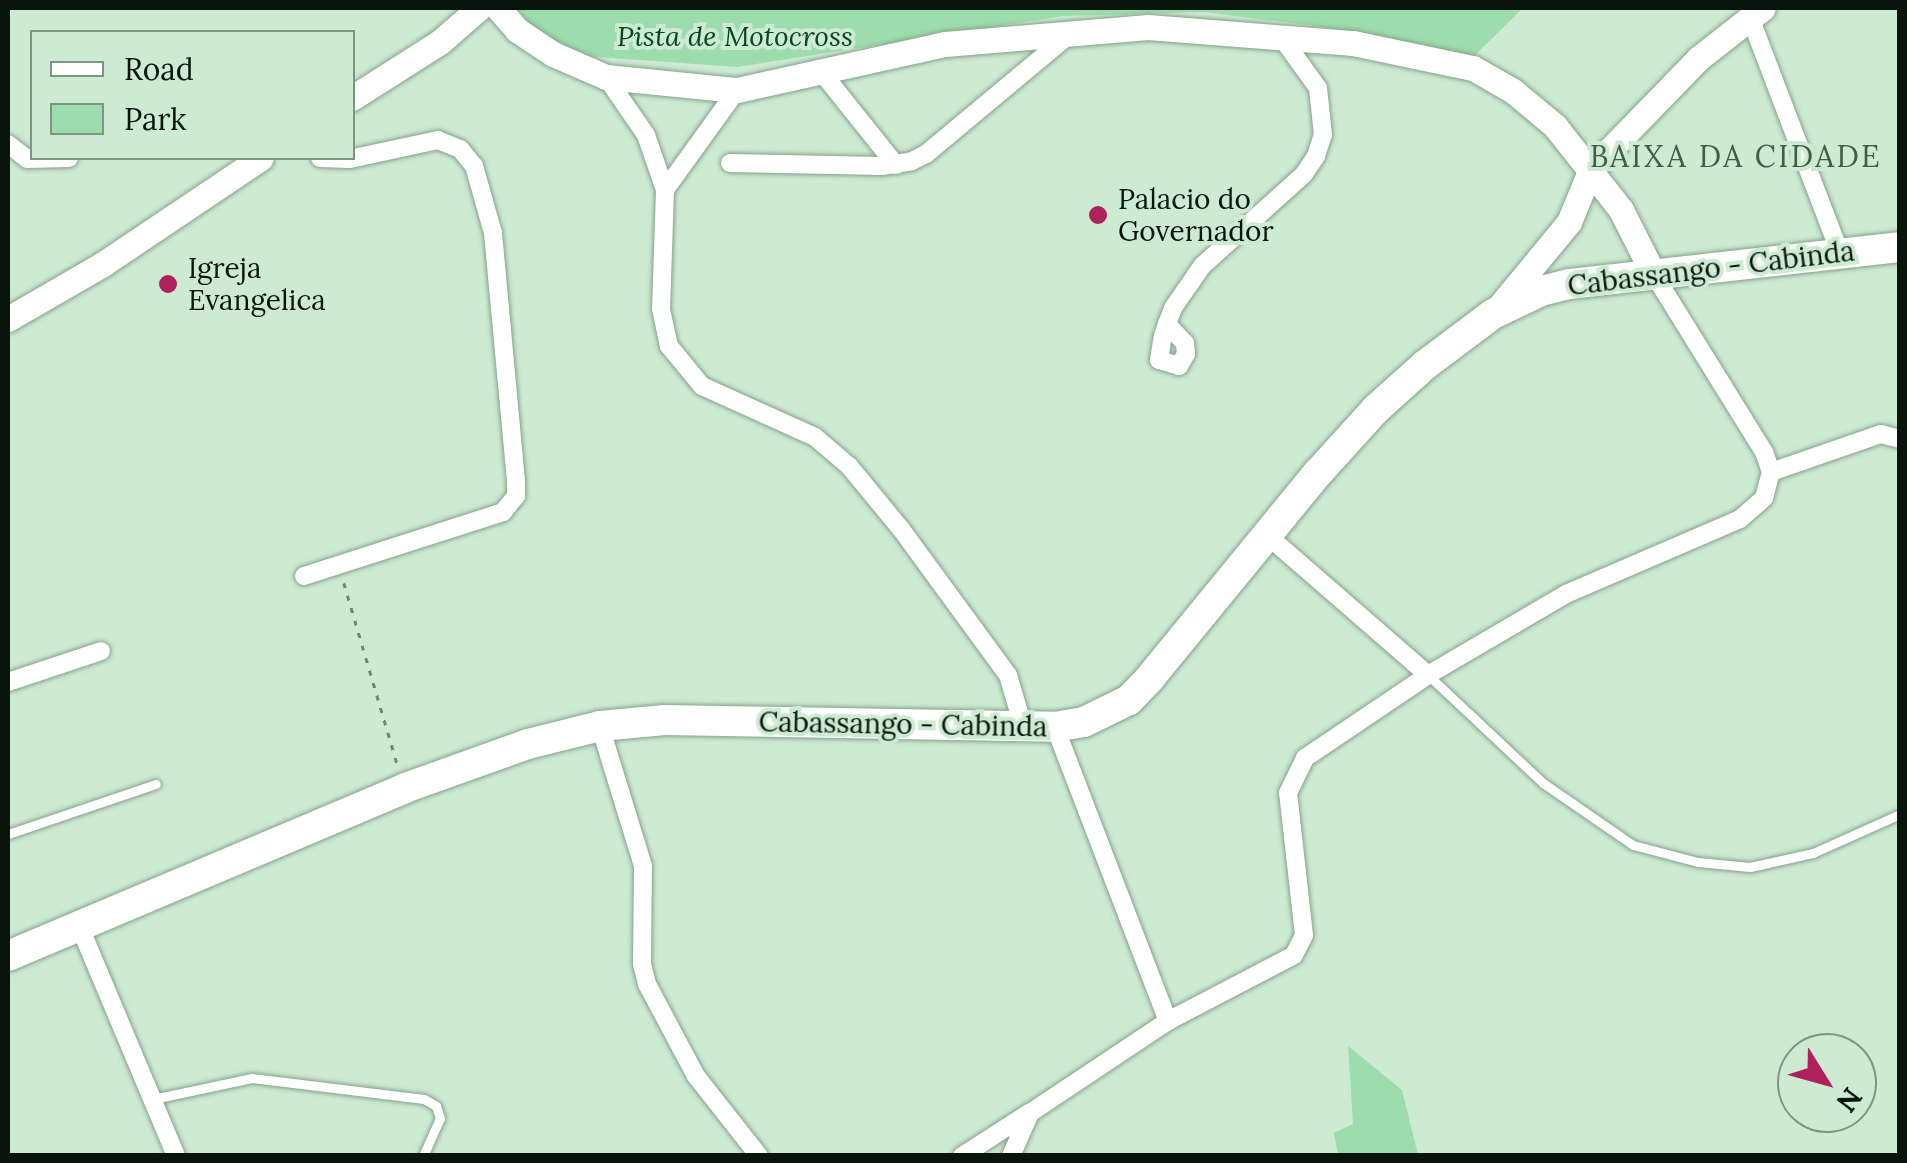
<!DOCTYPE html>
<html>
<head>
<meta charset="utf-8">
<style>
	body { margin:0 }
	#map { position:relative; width:1907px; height:1163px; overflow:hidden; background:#cdead2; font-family:Lora,serif }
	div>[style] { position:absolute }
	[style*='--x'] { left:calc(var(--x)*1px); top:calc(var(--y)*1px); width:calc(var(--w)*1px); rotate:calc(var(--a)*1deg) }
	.green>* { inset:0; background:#9ddcac }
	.path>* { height:2.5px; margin-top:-1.25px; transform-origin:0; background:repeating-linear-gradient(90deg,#718675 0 5px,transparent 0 13px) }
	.roads { filter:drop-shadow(0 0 2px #85a18b) drop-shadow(0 0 2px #85a18b) }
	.lane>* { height:9px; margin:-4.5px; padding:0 4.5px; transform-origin:4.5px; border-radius:4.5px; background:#fff }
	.street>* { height:18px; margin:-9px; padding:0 9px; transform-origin:9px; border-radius:9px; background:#fff }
	.secondary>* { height:25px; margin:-12.5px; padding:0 12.5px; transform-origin:12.5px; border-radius:12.5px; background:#fff }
	.primary>* { height:30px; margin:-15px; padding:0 15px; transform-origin:15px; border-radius:15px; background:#fff }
	.dots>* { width:28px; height:28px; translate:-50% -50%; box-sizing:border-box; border:5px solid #cdead2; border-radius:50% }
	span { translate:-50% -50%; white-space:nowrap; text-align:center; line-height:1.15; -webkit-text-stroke:8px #cdead2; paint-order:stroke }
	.park-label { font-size:28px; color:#044620; font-style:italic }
	.poi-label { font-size:28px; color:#09140c }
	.left { translate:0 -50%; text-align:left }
	.street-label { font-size:28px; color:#09140c }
	.neighbourhood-label { font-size:30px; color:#425c48; letter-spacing:2.5px }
	.frame { position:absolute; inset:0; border:10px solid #09140c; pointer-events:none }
	.legend { position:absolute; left:30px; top:30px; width:325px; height:130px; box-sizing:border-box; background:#cdead2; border:2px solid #7f9483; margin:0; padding:12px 18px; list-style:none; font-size:30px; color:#09140c }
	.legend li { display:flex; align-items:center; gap:20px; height:50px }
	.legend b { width:50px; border:2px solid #7f9483 }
	.north { position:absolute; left:1777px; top:1033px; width:100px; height:100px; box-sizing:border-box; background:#cdead2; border:2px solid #7f9483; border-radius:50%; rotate:127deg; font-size:28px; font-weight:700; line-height:40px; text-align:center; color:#09140c }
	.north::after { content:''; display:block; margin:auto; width:35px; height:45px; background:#ae215d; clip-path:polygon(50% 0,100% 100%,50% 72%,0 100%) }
</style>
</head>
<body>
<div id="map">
	<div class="green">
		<i style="clip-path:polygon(518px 8px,1523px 8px,1472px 58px,1337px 29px,1205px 12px,1063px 16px,737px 67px,570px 55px,539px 36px)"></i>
		<i style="clip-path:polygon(1348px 1046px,1402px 1090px,1418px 1155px,1338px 1155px,1334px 1133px,1353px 1124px)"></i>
	</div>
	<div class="path">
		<i style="--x:344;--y:583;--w:192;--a:73.6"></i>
	</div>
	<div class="roads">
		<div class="lane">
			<i style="--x:1428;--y:675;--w:158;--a:43.2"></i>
			<i style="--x:1543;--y:783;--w:109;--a:34.6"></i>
			<i style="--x:1633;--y:845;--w:67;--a:14.7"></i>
			<i style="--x:1698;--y:862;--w:52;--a:5.5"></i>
			<i style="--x:1750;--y:867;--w:65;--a:-12.5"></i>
			<i style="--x:1813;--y:853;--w:95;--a:-24.1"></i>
			<i style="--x:8;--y:834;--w:156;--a:-18.7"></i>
			<i style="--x:153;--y:1099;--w:101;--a:-12"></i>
			<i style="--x:252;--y:1078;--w:173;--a:7"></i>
			<i style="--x:424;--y:1099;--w:14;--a:30"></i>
			<i style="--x:436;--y:1106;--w:13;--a:72"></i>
			<i style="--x:440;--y:1118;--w:42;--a:114.1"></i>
		</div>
		<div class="street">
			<i style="--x:1751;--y:20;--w:247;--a:69.1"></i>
			<i style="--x:819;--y:69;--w:123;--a:51.3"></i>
			<i style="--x:606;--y:77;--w:70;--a:55.4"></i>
			<i style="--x:646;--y:135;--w:58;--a:70.9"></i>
			<i style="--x:737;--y:90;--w:123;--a:125.8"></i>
			<i style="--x:665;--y:190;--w:119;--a:91.9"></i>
			<i style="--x:661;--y:309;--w:38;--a:78"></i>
			<i style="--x:669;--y:346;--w:52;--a:50.5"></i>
			<i style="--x:702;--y:386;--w:124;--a:24.3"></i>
			<i style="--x:815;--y:437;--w:45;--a:40.5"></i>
			<i style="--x:849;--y:466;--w:82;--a:50.5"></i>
			<i style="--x:901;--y:529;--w:181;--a:53.8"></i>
			<i style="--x:1008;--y:675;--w:53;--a:73.6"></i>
			<i style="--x:8;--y:144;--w:24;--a:38"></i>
			<i style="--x:27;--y:159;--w:42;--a:-1.4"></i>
			<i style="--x:730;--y:163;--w:152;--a:1.1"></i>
			<i style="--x:882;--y:166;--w:30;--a:-9"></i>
			<i style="--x:912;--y:161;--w:16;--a:-27"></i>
			<i style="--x:926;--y:154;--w:186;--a:-39.8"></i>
			<i style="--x:1167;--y:324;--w:26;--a:47"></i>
			<i style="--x:1185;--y:343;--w:11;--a:85"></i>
			<i style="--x:1186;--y:354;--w:14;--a:120"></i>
			<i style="--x:1179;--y:366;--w:21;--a:-163"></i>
			<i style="--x:1159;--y:360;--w:24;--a:-81"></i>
			<i style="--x:1163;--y:336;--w:13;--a:-72"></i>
			<i style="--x:1167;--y:324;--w:17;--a:-69"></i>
			<i style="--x:1173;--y:308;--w:51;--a:-55.4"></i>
			<i style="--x:1202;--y:266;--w:137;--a:-42"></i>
			<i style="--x:1304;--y:174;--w:22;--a:-56"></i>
			<i style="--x:1316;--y:156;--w:22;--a:-72"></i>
			<i style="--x:1323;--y:135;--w:47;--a:-96.1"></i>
			<i style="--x:1318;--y:88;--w:58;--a:-125.9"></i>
			<i style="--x:1771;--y:472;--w:116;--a:-19.1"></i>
			<i style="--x:1881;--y:434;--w:20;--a:15"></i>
			<i style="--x:1267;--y:535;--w:213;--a:41"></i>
			<i style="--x:304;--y:576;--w:209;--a:-17.8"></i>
			<i style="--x:503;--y:512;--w:21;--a:-51"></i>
			<i style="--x:516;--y:496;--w:15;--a:-90"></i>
			<i style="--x:516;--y:481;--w:249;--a:-95.3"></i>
			<i style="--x:493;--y:233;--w:70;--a:-105.8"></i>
			<i style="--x:474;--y:166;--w:22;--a:-129"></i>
			<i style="--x:460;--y:149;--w:24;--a:-158"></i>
			<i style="--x:438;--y:140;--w:91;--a:167.9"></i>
			<i style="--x:349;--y:159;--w:29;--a:-178"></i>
			<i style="--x:8;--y:682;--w:98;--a:-18.4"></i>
			<i style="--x:600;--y:726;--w:146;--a:72.9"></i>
			<i style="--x:643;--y:866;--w:98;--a:90.6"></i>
			<i style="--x:642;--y:964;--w:21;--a:76"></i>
			<i style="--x:647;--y:984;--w:104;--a:62"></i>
			<i style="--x:696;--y:1076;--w:102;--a:51.8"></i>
			<i style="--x:1055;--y:727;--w:315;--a:69"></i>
			<i style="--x:79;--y:925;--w:251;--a:67.2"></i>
			<i style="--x:962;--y:1156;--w:80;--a:-32.7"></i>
			<i style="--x:1011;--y:1156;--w:47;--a:-66.2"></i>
			<i style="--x:1030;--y:1113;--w:166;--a:-33.7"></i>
			<i style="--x:1168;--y:1021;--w:142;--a:-27.6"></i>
			<i style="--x:1294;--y:955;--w:22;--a:-63"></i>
			<i style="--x:1304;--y:935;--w:143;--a:-96.4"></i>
			<i style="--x:1288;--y:793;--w:39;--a:-64"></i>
			<i style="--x:1305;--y:758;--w:148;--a:-34"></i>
			<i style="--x:1428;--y:675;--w:160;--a:-30.4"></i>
			<i style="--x:1566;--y:594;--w:189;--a:-23.3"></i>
			<i style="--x:1740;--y:519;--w:32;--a:-41"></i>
			<i style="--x:1764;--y:498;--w:27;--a:-75"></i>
			<i style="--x:1771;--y:472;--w:21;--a:-109"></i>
			<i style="--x:1764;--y:452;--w:211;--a:-121.8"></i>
		</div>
		<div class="secondary">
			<i style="--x:498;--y:8;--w:29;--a:49"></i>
			<i style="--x:517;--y:30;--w:43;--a:33.7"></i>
			<i style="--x:553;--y:54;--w:58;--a:23.5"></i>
			<i style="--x:606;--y:77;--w:132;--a:5.7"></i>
			<i style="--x:737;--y:90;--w:213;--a:-12.5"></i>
			<i style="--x:945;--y:44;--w:204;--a:-4.8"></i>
			<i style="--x:1148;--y:27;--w:206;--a:4.5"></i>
			<i style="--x:1353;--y:43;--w:123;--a:11.8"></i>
			<i style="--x:1473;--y:68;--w:46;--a:29.9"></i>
			<i style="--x:1513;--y:91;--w:55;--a:39.8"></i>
			<i style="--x:1555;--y:126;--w:107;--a:51.8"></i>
			<i style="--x:1621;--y:210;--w:71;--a:63.1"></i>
			<i style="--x:352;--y:98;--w:104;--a:-32.5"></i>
			<i style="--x:440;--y:42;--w:52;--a:-41.1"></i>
			<i style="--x:1499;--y:307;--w:110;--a:-50.5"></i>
			<i style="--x:1569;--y:222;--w:57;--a:-67.5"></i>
			<i style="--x:1591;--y:169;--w:155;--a:-45.8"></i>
			<i style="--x:1699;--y:58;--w:81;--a:-38"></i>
			<i style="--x:8;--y:319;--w:110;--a:-30.1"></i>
			<i style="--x:103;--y:264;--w:190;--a:-33.9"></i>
		</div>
		<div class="primary">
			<i style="--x:8;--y:956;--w:431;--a:-22.9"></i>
			<i style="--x:405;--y:788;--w:131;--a:-19.7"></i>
			<i style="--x:528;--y:744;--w:74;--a:-14"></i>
			<i style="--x:600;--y:726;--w:65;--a:-5.3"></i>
			<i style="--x:665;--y:720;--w:390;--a:1"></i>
			<i style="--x:1055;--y:727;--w:29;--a:-10"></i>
			<i style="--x:1084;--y:722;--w:50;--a:-26.1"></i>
			<i style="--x:1129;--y:700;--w:30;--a:-46"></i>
			<i style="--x:1150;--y:678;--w:265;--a:-50.7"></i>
			<i style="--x:1318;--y:473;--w:86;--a:-47.8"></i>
			<i style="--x:1376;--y:409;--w:66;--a:-41.9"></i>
			<i style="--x:1425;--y:365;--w:85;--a:-36.9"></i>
			<i style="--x:1493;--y:314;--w:53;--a:-25.6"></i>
			<i style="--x:1541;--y:291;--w:30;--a:-14"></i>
			<i style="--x:1570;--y:284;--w:332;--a:-6.4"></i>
		</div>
	</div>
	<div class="dots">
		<i style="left:1098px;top:215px;background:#ae215d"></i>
		<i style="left:168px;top:284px;background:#ae215d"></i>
	</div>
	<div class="park-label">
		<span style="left:735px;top:36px">Pista de Motocross</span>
	</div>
	<div class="poi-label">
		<span class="left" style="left:1118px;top:215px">Palacio do<br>Governador</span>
		<span class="left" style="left:188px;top:284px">Igreja<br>Evangelica</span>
	</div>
	<div class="street-label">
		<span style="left:1711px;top:268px;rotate:-7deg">Cabassango - Cabinda</span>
		<span style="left:903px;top:724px;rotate:1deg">Cabassango - Cabinda</span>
	</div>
	<div class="neighbourhood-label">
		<span style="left:1736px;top:156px">BAIXA DA CIDADE</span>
	</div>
	<div class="frame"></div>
	<ul class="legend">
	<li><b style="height:12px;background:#fff"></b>Road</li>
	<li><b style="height:28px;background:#9ddcac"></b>Park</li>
	</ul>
	<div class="north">N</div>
</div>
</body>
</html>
